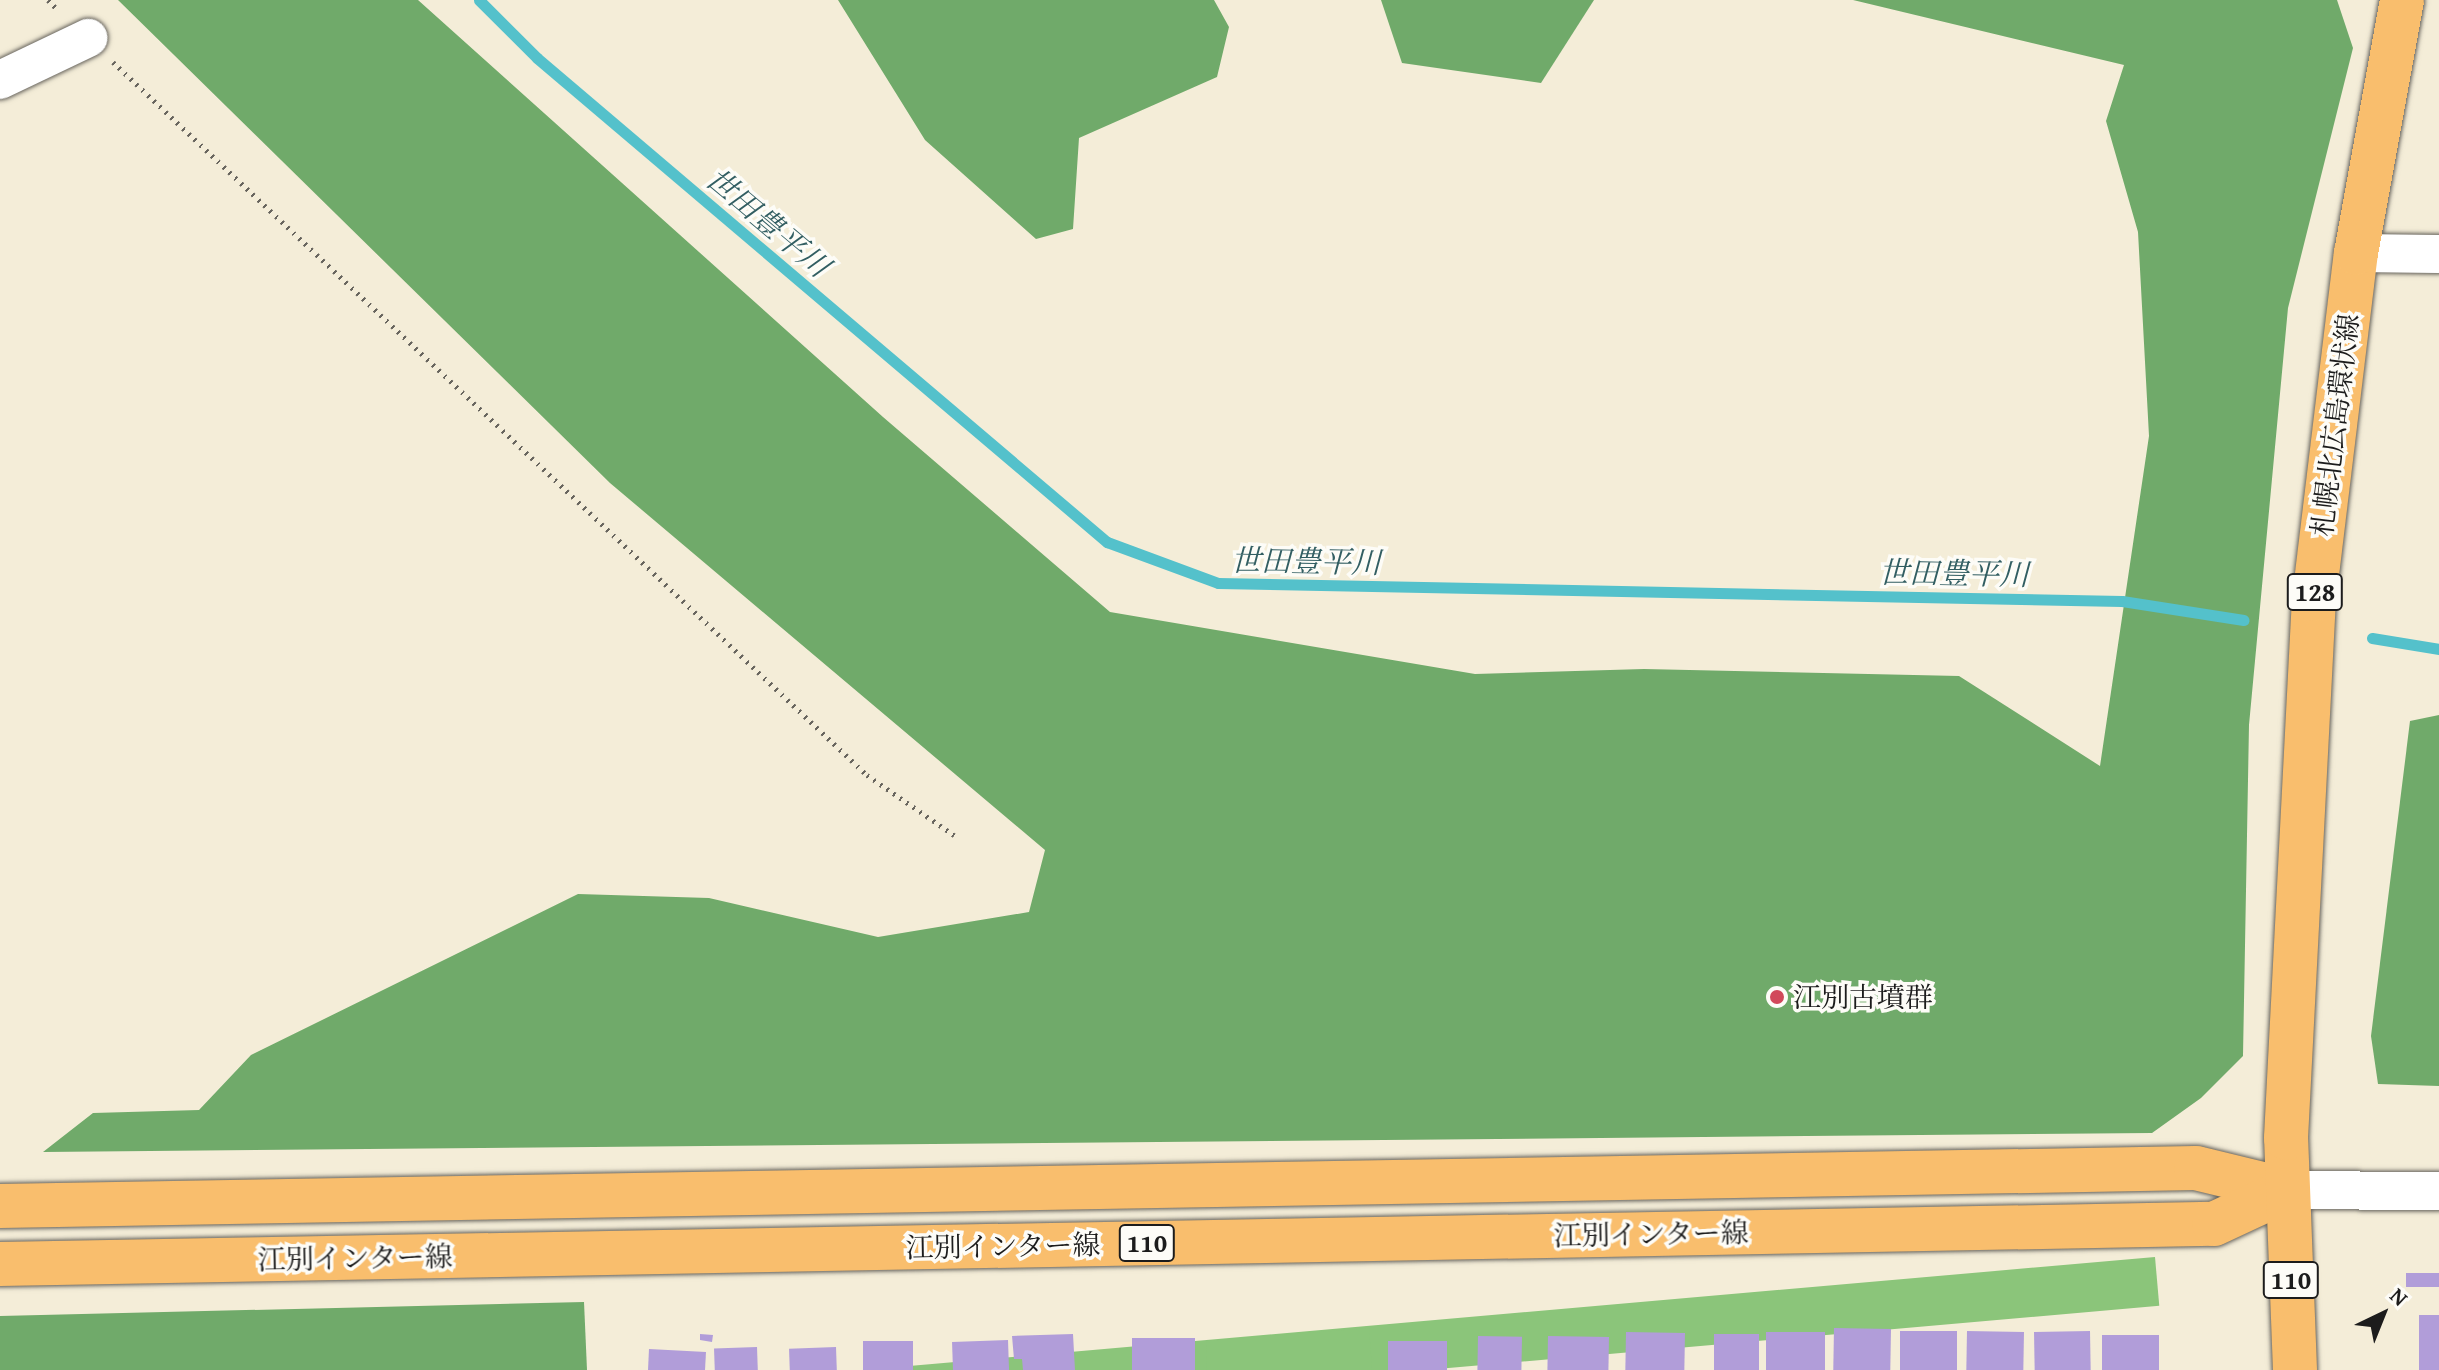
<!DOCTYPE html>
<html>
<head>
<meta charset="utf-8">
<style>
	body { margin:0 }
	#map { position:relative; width:2439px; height:1370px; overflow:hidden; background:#f4edd8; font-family:"Gentium Book Plus","Noto Serif JP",serif }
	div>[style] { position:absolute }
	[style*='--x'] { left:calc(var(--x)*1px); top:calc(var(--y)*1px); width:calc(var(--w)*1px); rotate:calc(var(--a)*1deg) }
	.green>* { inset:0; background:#8bc57a; transform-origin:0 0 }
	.forest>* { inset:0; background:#70aa6a }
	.stream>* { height:11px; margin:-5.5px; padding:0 5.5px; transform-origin:5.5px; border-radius:5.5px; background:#54c1cb }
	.building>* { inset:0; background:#b19dd9; transform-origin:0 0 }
	.path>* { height:5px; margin-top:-2.5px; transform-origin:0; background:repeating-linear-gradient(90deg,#68655e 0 2px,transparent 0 8px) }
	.roads { filter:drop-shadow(0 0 2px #68655e) drop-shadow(0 0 2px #68655e) }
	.street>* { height:38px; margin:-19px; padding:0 19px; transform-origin:19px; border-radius:19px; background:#fff }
	.primary>* { height:44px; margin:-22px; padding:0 22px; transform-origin:22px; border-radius:22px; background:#f9be6d }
	.dots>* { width:22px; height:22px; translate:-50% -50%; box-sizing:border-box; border:4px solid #fdfcf7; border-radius:50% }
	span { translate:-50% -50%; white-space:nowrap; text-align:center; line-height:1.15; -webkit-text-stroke:7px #fdfcf7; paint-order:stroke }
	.shield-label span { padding:2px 6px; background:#fdfcf7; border:2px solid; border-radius:6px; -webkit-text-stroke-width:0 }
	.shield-label { font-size:26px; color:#1c1c1c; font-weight:700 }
	.street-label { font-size:28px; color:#1c1c1c }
	.poi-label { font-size:28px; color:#1c1c1c }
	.left { translate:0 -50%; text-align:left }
	.water-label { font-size:30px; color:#325e62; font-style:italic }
	.north { position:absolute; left:2343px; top:1274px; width:80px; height:80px; -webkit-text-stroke:6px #fdfcf7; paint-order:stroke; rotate:43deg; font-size:22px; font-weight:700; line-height:32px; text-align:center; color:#1c1c1c }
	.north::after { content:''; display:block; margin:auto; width:28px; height:36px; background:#1c1c1c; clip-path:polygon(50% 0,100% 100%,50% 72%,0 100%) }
</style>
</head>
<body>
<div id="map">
	<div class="green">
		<i style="left:2155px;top:1257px;width:49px;height:1564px;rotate:85deg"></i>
		<i style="clip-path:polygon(1369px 1328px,1372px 1370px,1207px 1370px,1206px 1341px)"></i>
	</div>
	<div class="forest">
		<i style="clip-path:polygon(118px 0,418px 0,883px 417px,1110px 612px,1475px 674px,1644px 669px,1959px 676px,2100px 766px,2149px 436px,2138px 232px,2106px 121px,2124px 65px,1853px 0,2337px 0,2353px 48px,2288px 308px,2249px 725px,2243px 1056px,2201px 1098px,2152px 1133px,43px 1152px,93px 1113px,199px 1110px,251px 1055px,578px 894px,709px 898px,878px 937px,1029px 912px,1045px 850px,610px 483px)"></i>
		<i style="clip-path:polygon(838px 0,1214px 0,1229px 27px,1217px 77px,1079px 138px,1073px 229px,1036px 239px,925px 140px)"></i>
		<i style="clip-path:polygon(1381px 0,1594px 0,1541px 83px,1402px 63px)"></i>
		<i style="clip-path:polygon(2439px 715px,2439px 1086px,2378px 1084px,2371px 1036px,2410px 721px)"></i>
		<i style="clip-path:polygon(584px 1302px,587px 1370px,0 1370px,0 1316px)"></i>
	</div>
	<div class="stream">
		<i style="--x:479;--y:0;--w:82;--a:45"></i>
		<i style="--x:537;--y:58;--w:748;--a:40.34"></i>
		<i style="--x:1107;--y:542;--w:118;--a:20.3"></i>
		<i style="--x:1218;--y:583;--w:904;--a:1.14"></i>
		<i style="--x:2122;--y:601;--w:123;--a:8.9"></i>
		<i style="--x:2372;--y:638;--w:68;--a:9.3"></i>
	</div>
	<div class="building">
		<i style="left:2439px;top:1273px;width:14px;height:33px;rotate:90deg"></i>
		<i style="left:2439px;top:1315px;width:55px;height:20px;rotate:90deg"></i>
		<i style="left:1834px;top:1328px;width:57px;height:42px;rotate:1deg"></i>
		<i style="left:1900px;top:1331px;width:57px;height:39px"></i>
		<i style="left:1967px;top:1331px;width:57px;height:39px;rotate:1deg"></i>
		<i style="left:2090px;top:1331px;width:39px;height:56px;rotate:89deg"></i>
		<i style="left:1626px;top:1332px;width:59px;height:38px;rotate:1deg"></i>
		<i style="left:1766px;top:1332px;width:59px;height:38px"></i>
		<i style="clip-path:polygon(700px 1334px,713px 1335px,712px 1342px,700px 1340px)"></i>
		<i style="clip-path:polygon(1073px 1334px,1075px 1370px,1023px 1370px,1022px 1359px,1014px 1359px,1012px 1336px)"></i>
		<i style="left:1714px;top:1334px;width:45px;height:36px"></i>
		<i style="left:2102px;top:1335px;width:57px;height:35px"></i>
		<i style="left:1478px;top:1336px;width:44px;height:34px;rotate:1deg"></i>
		<i style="left:1548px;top:1336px;width:61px;height:34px;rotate:1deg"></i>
		<i style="left:1132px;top:1338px;width:63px;height:32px"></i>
		<i style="left:1008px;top:1340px;width:30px;height:56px;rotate:88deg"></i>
		<i style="left:863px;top:1341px;width:50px;height:29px"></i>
		<i style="left:1388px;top:1341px;width:59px;height:29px"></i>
		<i style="left:757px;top:1347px;width:23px;height:43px;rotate:88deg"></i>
		<i style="left:836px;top:1347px;width:23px;height:47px;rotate:88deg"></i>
		<i style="clip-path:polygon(649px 1349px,706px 1352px,705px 1370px,648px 1370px)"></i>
	</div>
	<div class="path">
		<i style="--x:48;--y:0;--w:16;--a:45"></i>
		<i style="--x:113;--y:62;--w:1038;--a:43.4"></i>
		<i style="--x:867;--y:775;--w:106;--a:34.6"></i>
	</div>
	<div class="roads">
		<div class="street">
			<i style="--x:0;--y:80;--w:98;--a:-25.5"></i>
			<i style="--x:2356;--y:253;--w:83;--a:0.7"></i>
			<i style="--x:2287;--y:1190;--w:152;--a:0.4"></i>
		</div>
		<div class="primary">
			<i style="--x:0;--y:1206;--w:2196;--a:-0.99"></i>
			<i style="--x:2196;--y:1168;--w:94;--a:13.6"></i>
			<i style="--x:0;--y:1264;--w:2214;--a:-1.04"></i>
			<i style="--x:2214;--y:1224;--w:81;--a:-25"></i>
			<i style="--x:2295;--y:1370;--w:232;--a:-92.2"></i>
			<i style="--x:2286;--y:1138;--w:540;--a:-87.03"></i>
			<i style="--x:2314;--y:599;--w:349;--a:-83.1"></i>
			<i style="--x:2356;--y:253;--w:257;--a:-79.7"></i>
		</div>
	</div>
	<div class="dots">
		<i style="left:1777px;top:997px;background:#d1495b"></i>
	</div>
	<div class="shield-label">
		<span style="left:2315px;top:592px">128</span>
		<span style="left:1147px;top:1243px">110</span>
		<span style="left:2291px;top:1280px">110</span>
	</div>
	<div class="street-label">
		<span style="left:2335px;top:425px;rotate:-83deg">札幌北広島環状線</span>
		<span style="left:1651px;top:1234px;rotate:-1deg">江別インター線</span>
		<span style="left:1003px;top:1246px;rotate:-1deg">江別インター線</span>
		<span style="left:355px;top:1258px;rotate:-1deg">江別インター線</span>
	</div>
	<div class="poi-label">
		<span class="left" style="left:1793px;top:997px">江別古墳群</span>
	</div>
	<div class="water-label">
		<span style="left:768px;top:222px;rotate:40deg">世田豊平川</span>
		<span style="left:1306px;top:561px;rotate:1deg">世田豊平川</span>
		<span style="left:1954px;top:573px;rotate:1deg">世田豊平川</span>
	</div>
	<div class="north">N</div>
</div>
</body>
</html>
